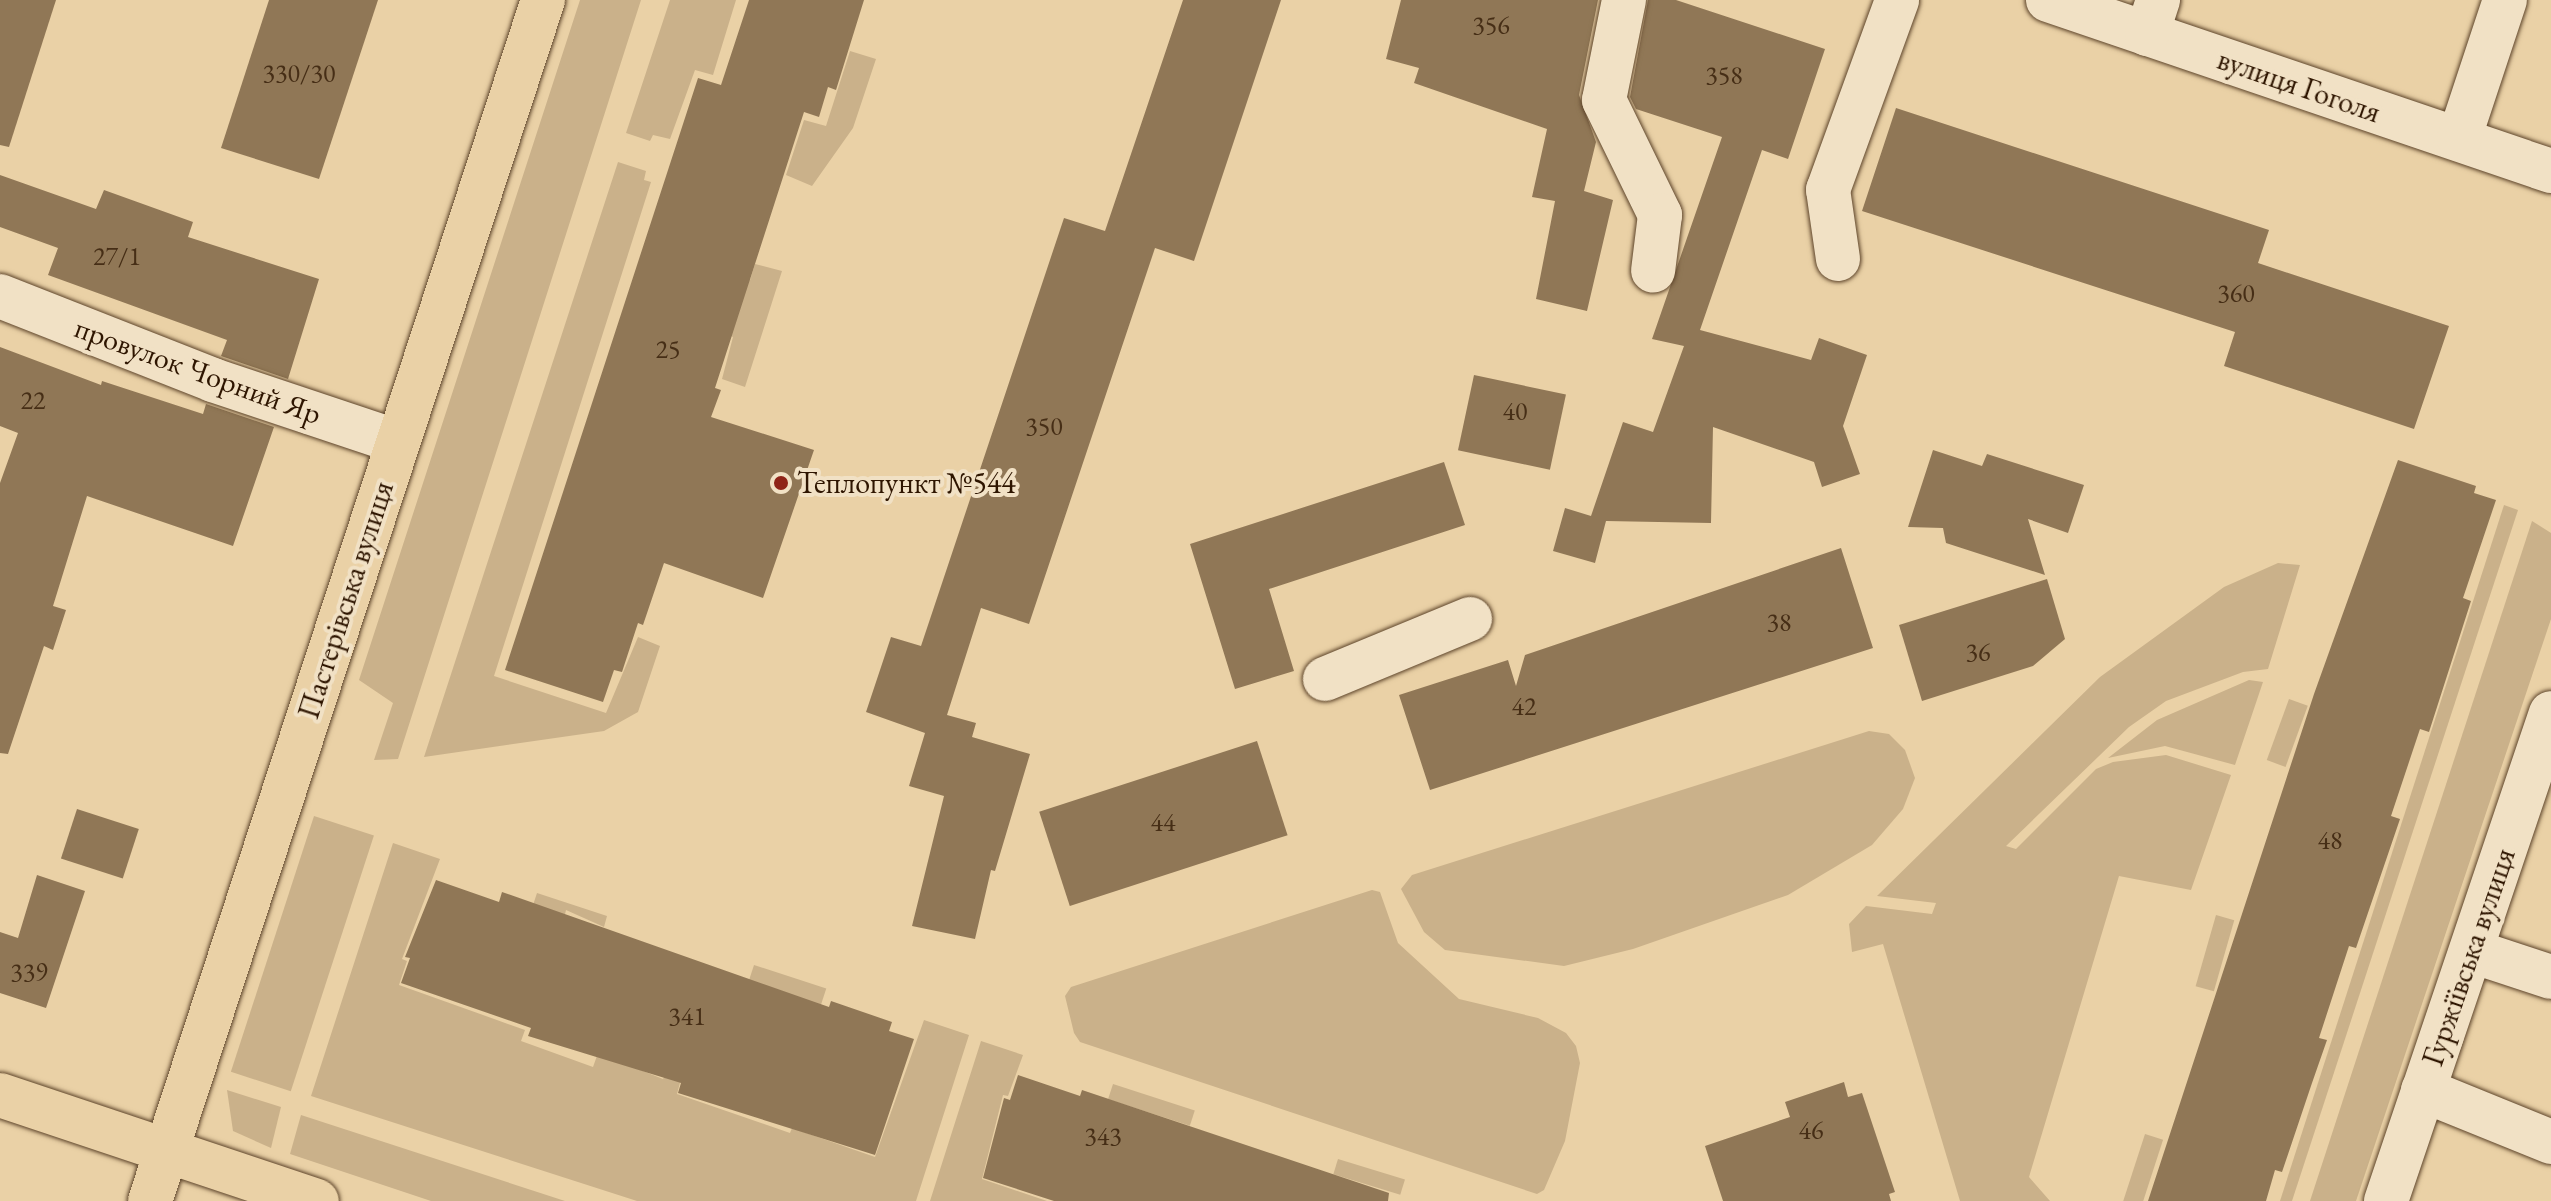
<!DOCTYPE html>
<html>
<head>
<meta charset="utf-8">
<style>
	body { margin:0 }
	#map { position:relative; width:2551px; height:1201px; overflow:hidden; background:#ead1a6; font-family:"EB Garamond",serif }
	div>[style] { position:absolute }
	[style*='--x'] { left:calc(var(--x)*1px); top:calc(var(--y)*1px); width:calc(var(--w)*1px); rotate:calc(var(--a)*1deg) }
	.green>* { inset:0; background:#cab18a; transform-origin:0 0 }
	.building>* { inset:0; background:#907756; transform-origin:0 0 }
	.roads { filter:drop-shadow(0 0 2px #5d442a) drop-shadow(0 0 2px #5d442a) }
	.minor>* { height:44px; margin:-22px; padding:0 22px; transform-origin:22px; border-radius:22px; background:#f1e1c5 }
	.major>* { height:44px; margin:-22px; padding:0 22px; transform-origin:22px; border-radius:22px; background:#ead1a6 }
	.dots>* { width:22px; height:22px; translate:-50% -50%; box-sizing:border-box; border:4px solid #f1e1c5; border-radius:50% }
	span { translate:-50% -50%; white-space:nowrap; text-align:center; line-height:1.15; -webkit-text-stroke:8px #f1e1c5; paint-order:stroke }
	.number-label { font-size:26px; color:#462e16 }
	.number-label span { -webkit-text-stroke-width:0 }
	.street-label { font-size:30px; color:#2e1500 }
	.poi-label { font-size:30px; color:#2e1500 }
	.left { translate:0 -50%; text-align:left }
</style>
</head>
<body>
<div id="map">
	<div class="green">
		<i style="clip-path:polygon(580px 0,641px 0,398px 759px,374px 760px,393px 703px,359px 680px)"></i>
		<i style="clip-path:polygon(670px 0,736px 0,713px 75px,695px 70px,670px 139px,653px 135px,650px 141px,626px 133px)"></i>
		<i style="clip-path:polygon(850px 51px,876px 59px,853px 128px,812px 186px,786px 175px,804px 120px,826px 126px)"></i>
		<i style="clip-path:polygon(618px 162px,646px 171px,644px 180px,651px 182px,494px 676px,606px 713px,638px 637px,660px 646px,638px 712px,604px 731px,424px 757px)"></i>
		<i style="clip-path:polygon(755px 264px,782px 271px,745px 387px,722px 379px,733px 337px,726px 334px,744px 278px,750px 280px)"></i>
		<i style="clip-path:polygon(2504px 505px,2518px 510px,2292px 1201px,2280px 1201px)"></i>
		<i style="clip-path:polygon(2532px 521px,2551px 533px,2551px 619px,2356px 1201px,2310px 1201px)"></i>
		<i style="clip-path:polygon(2278px 563px,2300px 565px,2268px 669px,2243px 672px,2166px 701px,2129px 727px,2006px 846px,2016px 849px,2096px 769px,2113px 762px,2166px 755px,2231px 775px,2191px 890px,2119px 876px,2029px 1177px,2050px 1201px,1960px 1201px,1883px 944px,1852px 952px,1849px 924px,1866px 906px,1932px 914px,1936px 903px,1877px 896px,2100px 677px,2224px 587px)"></i>
		<i style="clip-path:polygon(2249px 680px,2263px 682px,2235px 765px,2165px 746px,2108px 758px,2157px 720px)"></i>
		<i style="left:2289px;top:699px;width:20px;height:65px;rotate:20deg"></i>
		<i style="clip-path:polygon(1869px 731px,1889px 734px,1905px 750px,1915px 778px,1903px 809px,1872px 845px,1788px 895px,1633px 949px,1564px 966px,1445px 950px,1424px 932px,1401px 889px,1412px 875px)"></i>
		<i style="left:314px;top:816px;width:63px;height:269px;rotate:18deg"></i>
		<i style="clip-path:polygon(393px 843px,440px 859px,402px 959px,407px 961px,399px 985px,525px 1030px,521px 1041px,593px 1067px,598px 1053px,663px 1079px,666px 1074px,681px 1079px,677px 1094px,790px 1133px,792px 1128px,875px 1157px,924px 1020px,969px 1035px,916px 1201px,637px 1201px,311px 1096px)"></i>
		<i style="clip-path:polygon(1372px 890px,1380px 892px,1398px 943px,1459px 999px,1538px 1018px,1566px 1033px,1576px 1046px,1580px 1063px,1565px 1141px,1544px 1190px,1537px 1194px,1080px 1042px,1074px 1033px,1065px 996px,1071px 987px)"></i>
		<i style="clip-path:polygon(537px 893px,607px 916px,604px 927px,566px 910px,564px 919px,532px 908px)"></i>
		<i style="left:2216px;top:915px;width:19px;height:74px;rotate:16deg"></i>
		<i style="left:754px;top:965px;width:76px;height:18px;rotate:18deg"></i>
		<i style="clip-path:polygon(981px 1041px,1023px 1055px,1008px 1096px,1003px 1095px,982px 1179px,1047px 1201px,930px 1201px)"></i>
		<i style="left:1113px;top:1084px;width:86px;height:16px;rotate:18deg"></i>
		<i style="clip-path:polygon(227px 1090px,281px 1107px,271px 1148px,233px 1131px)"></i>
		<i style="clip-path:polygon(301px 1115px,565px 1201px,431px 1201px,290px 1154px)"></i>
		<i style="left:2145px;top:1134px;width:19px;height:71px;rotate:18deg"></i>
		<i style="left:1338px;top:1159px;width:70px;height:16px;rotate:17deg"></i>
	</div>
	<div class="building">
		<i style="clip-path:polygon(0 0,56px 0,9px 147px,0 145px)"></i>
		<i style="clip-path:polygon(269px 0,378px 0,319px 179px,221px 148px)"></i>
		<i style="clip-path:polygon(749px 0,864px 0,836px 90px,828px 87px,819px 117px,804px 112px,715px 388px,721px 390px,711px 417px,814px 450px,763px 598px,664px 563px,643px 625px,638px 623px,622px 672px,614px 670px,603px 702px,505px 670px,698px 78px,721px 85px)"></i>
		<i style="clip-path:polygon(1183px 0,1281px 0,1194px 261px,1155px 248px,1029px 624px,981px 608px,947px 715px,976px 723px,972px 737px,1030px 754px,995px 871px,991px 870px,975px 939px,912px 926px,944px 796px,909px 786px,925px 733px,866px 712px,891px 637px,921px 646px,1064px 218px,1105px 231px)"></i>
		<i style="clip-path:polygon(1401px 0,1598px 0,1579px 95px,1596px 142px,1584px 191px,1613px 200px,1587px 311px,1536px 299px,1555px 201px,1532px 197px,1547px 129px,1414px 83px,1419px 68px,1386px 59px)"></i>
		<i style="clip-path:polygon(1648px 0,1676px 0,1825px 49px,1788px 159px,1762px 150px,1700px 330px,1811px 360px,1819px 338px,1867px 355px,1843px 426px,1860px 474px,1822px 487px,1814px 462px,1713px 427px,1711px 523px,1606px 521px,1595px 563px,1553px 551px,1565px 508px,1591px 516px,1623px 422px,1653px 432px,1684px 346px,1652px 339px,1722px 137px,1636px 109px,1630px 97px)"></i>
		<i style="clip-path:polygon(1896px 108px,2269px 230px,2258px 263px,2449px 326px,2414px 429px,2224px 366px,2235px 332px,1862px 211px)"></i>
		<i style="clip-path:polygon(0 175px,96px 209px,104px 190px,193px 222px,188px 237px,319px 279px,288px 379px,221px 356px,227px 340px,48px 275px,58px 248px,0 227px)"></i>
		<i style="clip-path:polygon(0 347px,101px 385px,102px 381px,203px 414px,206px 404px,274px 427px,233px 546px,87px 496px,53px 606px,66px 610px,53px 650px,44px 646px,8px 754px,0 753px,0 483px,18px 433px,0 426px)"></i>
		<i style="left:1474px;top:375px;width:94px;height:77px;rotate:12deg"></i>
		<i style="clip-path:polygon(1933px 450px,1982px 466px,1987px 454px,2084px 485px,2068px 533px,2028px 519px,2045px 575px,1946px 543px,1943px 528px,1908px 527px)"></i>
		<i style="clip-path:polygon(2398px 460px,2476px 486px,2474px 493px,2496px 500px,2463px 598px,2471px 601px,2429px 732px,2420px 729px,2391px 816px,2400px 819px,2356px 948px,2349px 946px,2319px 1038px,2327px 1040px,2312px 1083px,2282px 1172px,2275px 1170px,2266px 1201px,2148px 1201px,2314px 694px)"></i>
		<i style="clip-path:polygon(1444px 462px,1465px 525px,1269px 589px,1294px 671px,1235px 689px,1190px 544px)"></i>
		<i style="clip-path:polygon(1841px 548px,1873px 648px,1430px 790px,1399px 695px,1508px 660px,1516px 686px,1525px 655px)"></i>
		<i style="clip-path:polygon(2047px 579px,2065px 639px,2033px 666px,1922px 701px,1899px 625px)"></i>
		<i style="left:1257px;top:741px;width:99px;height:229px;rotate:72deg"></i>
		<i style="left:77px;top:809px;width:65px;height:52px;rotate:18deg"></i>
		<i style="clip-path:polygon(37px 875px,85px 891px,46px 1008px,0 993px,0 932px,18px 938px)"></i>
		<i style="clip-path:polygon(436px 880px,499px 902px,502px 892px,829px 1007px,831px 1001px,892px 1022px,889px 1031px,914px 1039px,875px 1155px,678px 1093px,681px 1083px,528px 1036px,531px 1028px,401px 983px,410px 958px,405px 957px)"></i>
		<i style="clip-path:polygon(1018px 1075px,1080px 1096px,1082px 1090px,1389px 1193px,1388px 1201px,1054px 1201px,983px 1178px,1004px 1098px,1010px 1100px)"></i>
		<i style="clip-path:polygon(1844px 1082px,1848px 1097px,1862px 1093px,1895px 1192px,1889px 1194px,1891px 1201px,1723px 1201px,1705px 1146px,1790px 1117px,1785px 1102px)"></i>
	</div>
	<div class="roads">
		<div class="minor">
			<i style="--x:1624;--y:0;--w:102;--a:101.3"></i>
			<i style="--x:1604;--y:100;--w:128;--a:64"></i>
			<i style="--x:1660;--y:215;--w:56;--a:97.1"></i>
			<i style="--x:2048;--y:0;--w:531;--a:18.78"></i>
			<i style="--x:2147;--y:34;--w:36;--a:-72"></i>
			<i style="--x:2459;--y:139;--w:146;--a:-71.7"></i>
			<i style="--x:1838;--y:259;--w:70;--a:-98.2"></i>
			<i style="--x:1828;--y:190;--w:202;--a:-70"></i>
			<i style="--x:0;--y:296;--w:229;--a:21.5"></i>
			<i style="--x:213;--y:380;--w:195;--a:18.5"></i>
			<i style="--x:1325;--y:679;--w:157;--a:-22.5"></i>
			<i style="--x:2472;--y:951;--w:83;--a:18.2"></i>
			<i style="--x:2423;--y:1090;--w:138;--a:22.1"></i>
			<i style="--x:2386;--y:1201;--w:515;--a:-71.32"></i>
		</div>
		<div class="major">
			<i style="--x:0;--y:1095;--w:334;--a:18.5"></i>
			<i style="--x:150;--y:1201;--w:1264;--a:-71.88"></i>
		</div>
	</div>
	<div class="dots">
		<i style="left:781px;top:483px;background:#8f2418"></i>
	</div>
	<div class="number-label">
		<span style="left:1491px;top:26px">356</span>
		<span style="left:299px;top:74px">330/30</span>
		<span style="left:1724px;top:76px">358</span>
		<span style="left:117px;top:257px">27/1</span>
		<span style="left:2236px;top:294px">360</span>
		<span style="left:668px;top:350px">25</span>
		<span style="left:33px;top:401px">22</span>
		<span style="left:1515px;top:412px">40</span>
		<span style="left:1044px;top:427px">350</span>
		<span style="left:1779px;top:623px">38</span>
		<span style="left:1978px;top:653px">36</span>
		<span style="left:1524px;top:707px">42</span>
		<span style="left:1163px;top:823px">44</span>
		<span style="left:2330px;top:841px">48</span>
		<span style="left:29px;top:973px">339</span>
		<span style="left:687px;top:1017px">341</span>
		<span style="left:1811px;top:1131px">46</span>
		<span style="left:1103px;top:1137px">343</span>
	</div>
	<div class="street-label">
		<span style="left:2299px;top:86px;rotate:19deg">вулиця Гоголя</span>
		<span style="left:198px;top:371px;rotate:20deg">провулок Чорний Яр</span>
		<span style="left:346px;top:600px;rotate:-72deg">Пастерівська вулиця</span>
		<span style="left:2469px;top:957px;rotate:-71deg">Гуржіївська вулиця</span>
	</div>
	<div class="poi-label">
		<span class="left" style="left:797px;top:483px">Теплопункт №544</span>
	</div>
</div>
</body>
</html>
